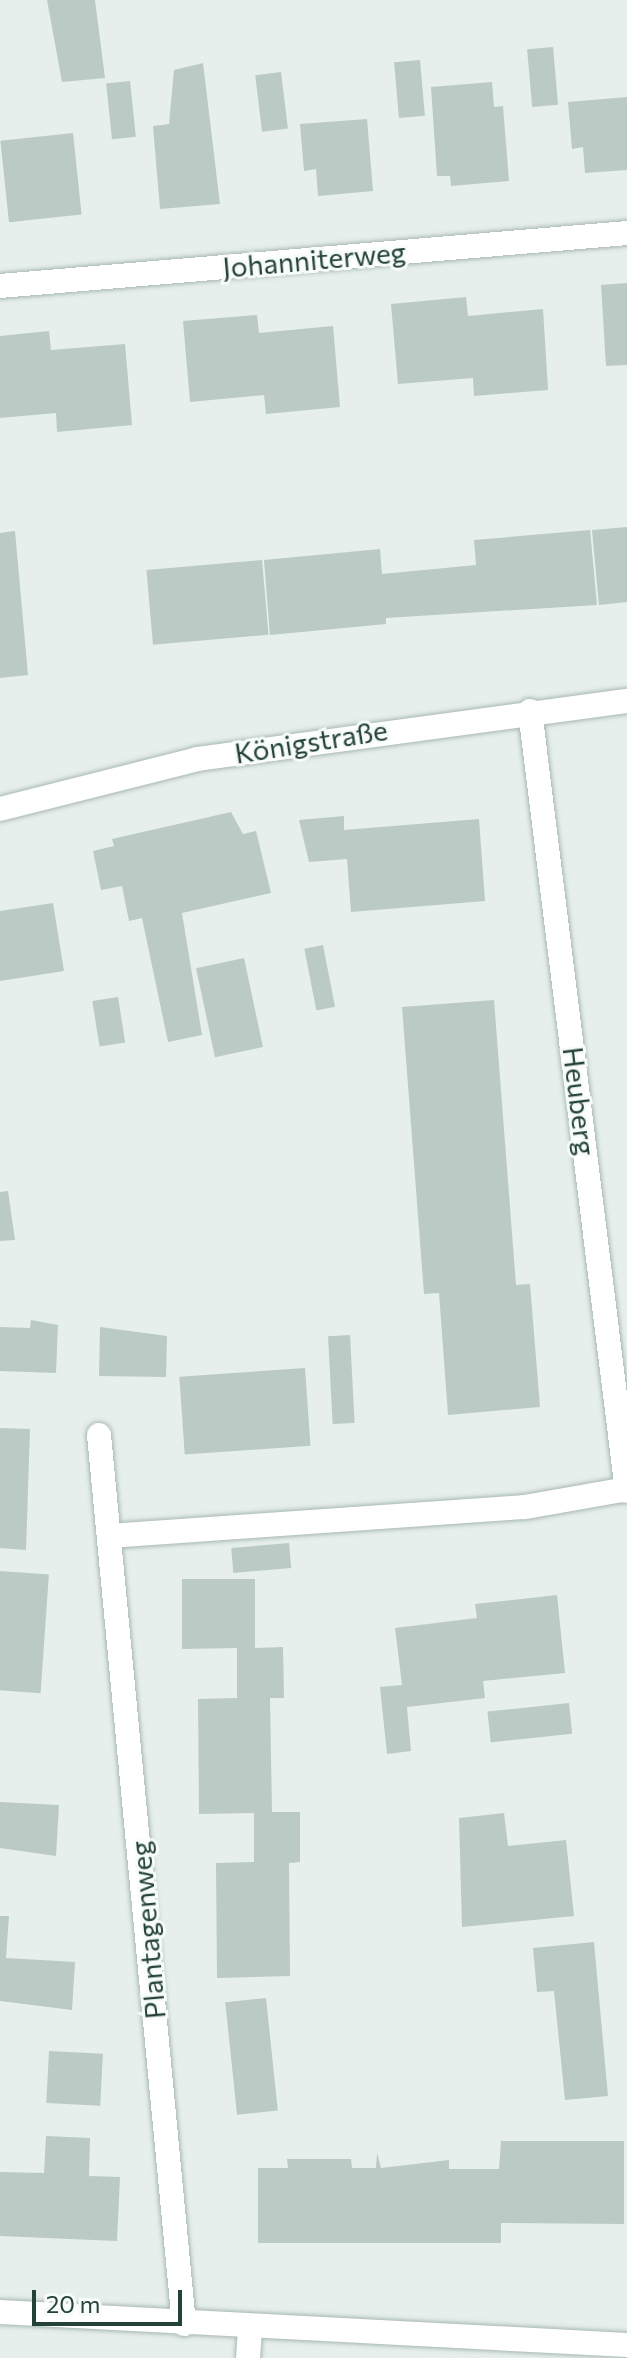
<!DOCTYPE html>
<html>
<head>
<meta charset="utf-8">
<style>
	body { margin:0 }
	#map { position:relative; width:627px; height:2358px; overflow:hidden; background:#e6efeb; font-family:Commissioner,sans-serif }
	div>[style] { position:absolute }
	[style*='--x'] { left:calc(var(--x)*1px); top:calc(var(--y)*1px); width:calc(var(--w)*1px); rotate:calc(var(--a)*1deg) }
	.building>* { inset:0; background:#bbcac4; transform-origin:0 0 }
	.roads { filter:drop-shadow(0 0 2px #a8b8b2) drop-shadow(0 0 2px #a8b8b2) }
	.minor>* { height:24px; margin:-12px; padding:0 12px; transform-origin:12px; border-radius:12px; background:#fff }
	span { translate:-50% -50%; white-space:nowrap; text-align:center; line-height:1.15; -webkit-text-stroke:6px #f7fbf9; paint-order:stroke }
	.street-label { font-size:28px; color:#24423a }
	.scale { position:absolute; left:32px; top:2290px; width:150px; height:36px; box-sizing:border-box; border:4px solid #24423a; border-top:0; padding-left:10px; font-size:24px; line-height:28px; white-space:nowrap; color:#24423a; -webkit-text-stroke:6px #f7fbf9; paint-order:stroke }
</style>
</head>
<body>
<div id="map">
	<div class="building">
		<i style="clip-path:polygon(47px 0,95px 0,105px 78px,62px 82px)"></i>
		<i style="left:553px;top:47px;width:58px;height:26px;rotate:85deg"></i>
		<i style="left:420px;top:60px;width:56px;height:26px;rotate:85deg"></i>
		<i style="clip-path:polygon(203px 63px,220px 204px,160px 209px,153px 126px,169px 124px,174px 70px)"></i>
		<i style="left:281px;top:72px;width:57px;height:26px;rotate:83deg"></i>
		<i style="left:130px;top:81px;width:56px;height:24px;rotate:84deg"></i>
		<i style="clip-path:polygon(492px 82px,494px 107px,503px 106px,509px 181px,451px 186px,450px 176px,437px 176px,431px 87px)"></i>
		<i style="clip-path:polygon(627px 97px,627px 170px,585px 173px,583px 147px,572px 149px,568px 102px)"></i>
		<i style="clip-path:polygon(367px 119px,373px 191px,318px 196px,316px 169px,304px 171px,300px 124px)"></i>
		<i style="left:73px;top:133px;width:82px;height:73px;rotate:84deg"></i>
		<i style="clip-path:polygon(627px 283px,627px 365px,606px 366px,601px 285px)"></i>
		<i style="clip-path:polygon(466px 297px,468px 316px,543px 309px,548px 390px,474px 396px,473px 378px,398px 384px,391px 304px)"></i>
		<i style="clip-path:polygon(257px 315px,259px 333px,333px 326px,340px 407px,266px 414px,264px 395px,190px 402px,183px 321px)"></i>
		<i style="clip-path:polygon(49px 331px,51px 350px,125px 344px,132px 425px,57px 432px,56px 413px,0 418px,0 336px)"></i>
		<i style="clip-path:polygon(627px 527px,627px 602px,599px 605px,592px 530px)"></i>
		<i style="clip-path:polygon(590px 530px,597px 605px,386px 618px,386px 624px,270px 635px,264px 560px,380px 549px,382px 574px,476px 565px,474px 540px)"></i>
		<i style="clip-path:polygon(15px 531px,28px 675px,0 678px,0 533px)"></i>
		<i style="left:262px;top:560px;width:75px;height:116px;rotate:85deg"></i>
		<i style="clip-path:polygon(231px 812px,243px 834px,256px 831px,271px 893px,182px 913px,202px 1035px,168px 1042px,142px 918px,129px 921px,122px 886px,101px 890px,93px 851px,114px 846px,112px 839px)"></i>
		<i style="clip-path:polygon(344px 816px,344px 830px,479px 819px,485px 901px,351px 912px,347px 859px,309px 862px,299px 820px)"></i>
		<i style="clip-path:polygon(53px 903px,64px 971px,0 981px,0 911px)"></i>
		<i style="left:323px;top:945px;width:63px;height:19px;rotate:79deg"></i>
		<i style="left:244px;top:958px;width:91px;height:49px;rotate:78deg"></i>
		<i style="left:118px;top:997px;width:46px;height:26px;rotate:81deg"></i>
		<i style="clip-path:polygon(494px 1000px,516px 1285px,530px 1284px,540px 1407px,448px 1415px,439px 1293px,424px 1294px,402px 1007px)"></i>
		<i style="clip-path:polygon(8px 1191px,15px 1240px,0 1241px,0 1192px)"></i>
		<i style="clip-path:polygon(31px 1320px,58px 1325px,56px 1373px,0 1371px,0 1327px,30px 1328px)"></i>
		<i style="clip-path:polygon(100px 1327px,167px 1336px,166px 1377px,99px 1376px)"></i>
		<i style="left:350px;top:1335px;width:88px;height:22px;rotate:87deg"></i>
		<i style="left:305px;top:1368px;width:78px;height:126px;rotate:86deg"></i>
		<i style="clip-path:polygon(0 1428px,30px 1429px,26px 1550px,0 1548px)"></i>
		<i style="left:289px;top:1543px;width:25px;height:58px;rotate:85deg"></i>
		<i style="left:0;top:1571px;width:49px;height:119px;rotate:4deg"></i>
		<i style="clip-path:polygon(182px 1579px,255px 1579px,255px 1648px,283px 1647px,284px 1698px,270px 1698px,272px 1812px,300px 1812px,300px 1862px,289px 1863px,290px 1976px,217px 1978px,216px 1863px,254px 1862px,254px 1813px,199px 1814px,198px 1699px,237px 1698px,237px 1648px,182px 1649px)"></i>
		<i style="clip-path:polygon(557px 1595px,565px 1673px,483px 1681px,485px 1698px,407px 1707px,411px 1751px,387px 1754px,380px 1687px,402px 1685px,395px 1628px,477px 1618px,475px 1604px)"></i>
		<i style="left:569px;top:1703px;width:31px;height:82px;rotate:84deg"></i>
		<i style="clip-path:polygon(0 1802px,59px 1805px,56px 1856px,0 1848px)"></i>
		<i style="clip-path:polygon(504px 1813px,508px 1846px,566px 1840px,574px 1916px,462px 1927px,459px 1818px)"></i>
		<i style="clip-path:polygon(0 1916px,9px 1916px,6px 1958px,75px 1962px,72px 2010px,0 2001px)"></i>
		<i style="clip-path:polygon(594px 1942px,608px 2096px,565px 2100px,554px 1991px,537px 1992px,533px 1948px)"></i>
		<i style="left:266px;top:1998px;width:113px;height:41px;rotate:84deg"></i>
		<i style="left:49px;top:2051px;width:54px;height:52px;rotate:3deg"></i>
		<i style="clip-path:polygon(46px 2136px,90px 2138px,89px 2176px,120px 2177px,117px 2241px,0 2236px,0 2172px,44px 2173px)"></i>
		<i style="clip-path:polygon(501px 2141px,624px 2141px,624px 2224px,501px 2223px,501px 2243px,258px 2243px,258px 2168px,288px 2168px,287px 2159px,351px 2159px,352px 2168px,376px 2168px,377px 2153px,381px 2168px,449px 2160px,449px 2169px,499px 2169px)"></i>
	</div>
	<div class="roads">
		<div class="minor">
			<i style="--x:0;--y:286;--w:629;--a:-4.83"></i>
			<i style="--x:530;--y:711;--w:786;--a:82.91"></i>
			<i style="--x:0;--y:809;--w:203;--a:-14.2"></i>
			<i style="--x:197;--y:759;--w:434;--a:-7.7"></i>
			<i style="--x:99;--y:1435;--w:893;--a:84.54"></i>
			<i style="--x:110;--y:1536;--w:416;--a:-4"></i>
			<i style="--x:525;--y:1507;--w:104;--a:-10"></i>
			<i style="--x:0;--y:2312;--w:628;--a:3.01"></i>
			<i style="--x:248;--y:2358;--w:31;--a:-86"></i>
		</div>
	</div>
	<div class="street-label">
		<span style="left:314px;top:259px;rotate:-5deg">Johanniterweg</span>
		<span style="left:311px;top:741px;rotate:-9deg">Königstraße</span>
		<span style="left:580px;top:1101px;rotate:83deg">Heuberg</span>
		<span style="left:147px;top:1930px;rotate:-95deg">Plantagenweg</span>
	</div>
	<div class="scale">20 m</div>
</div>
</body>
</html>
